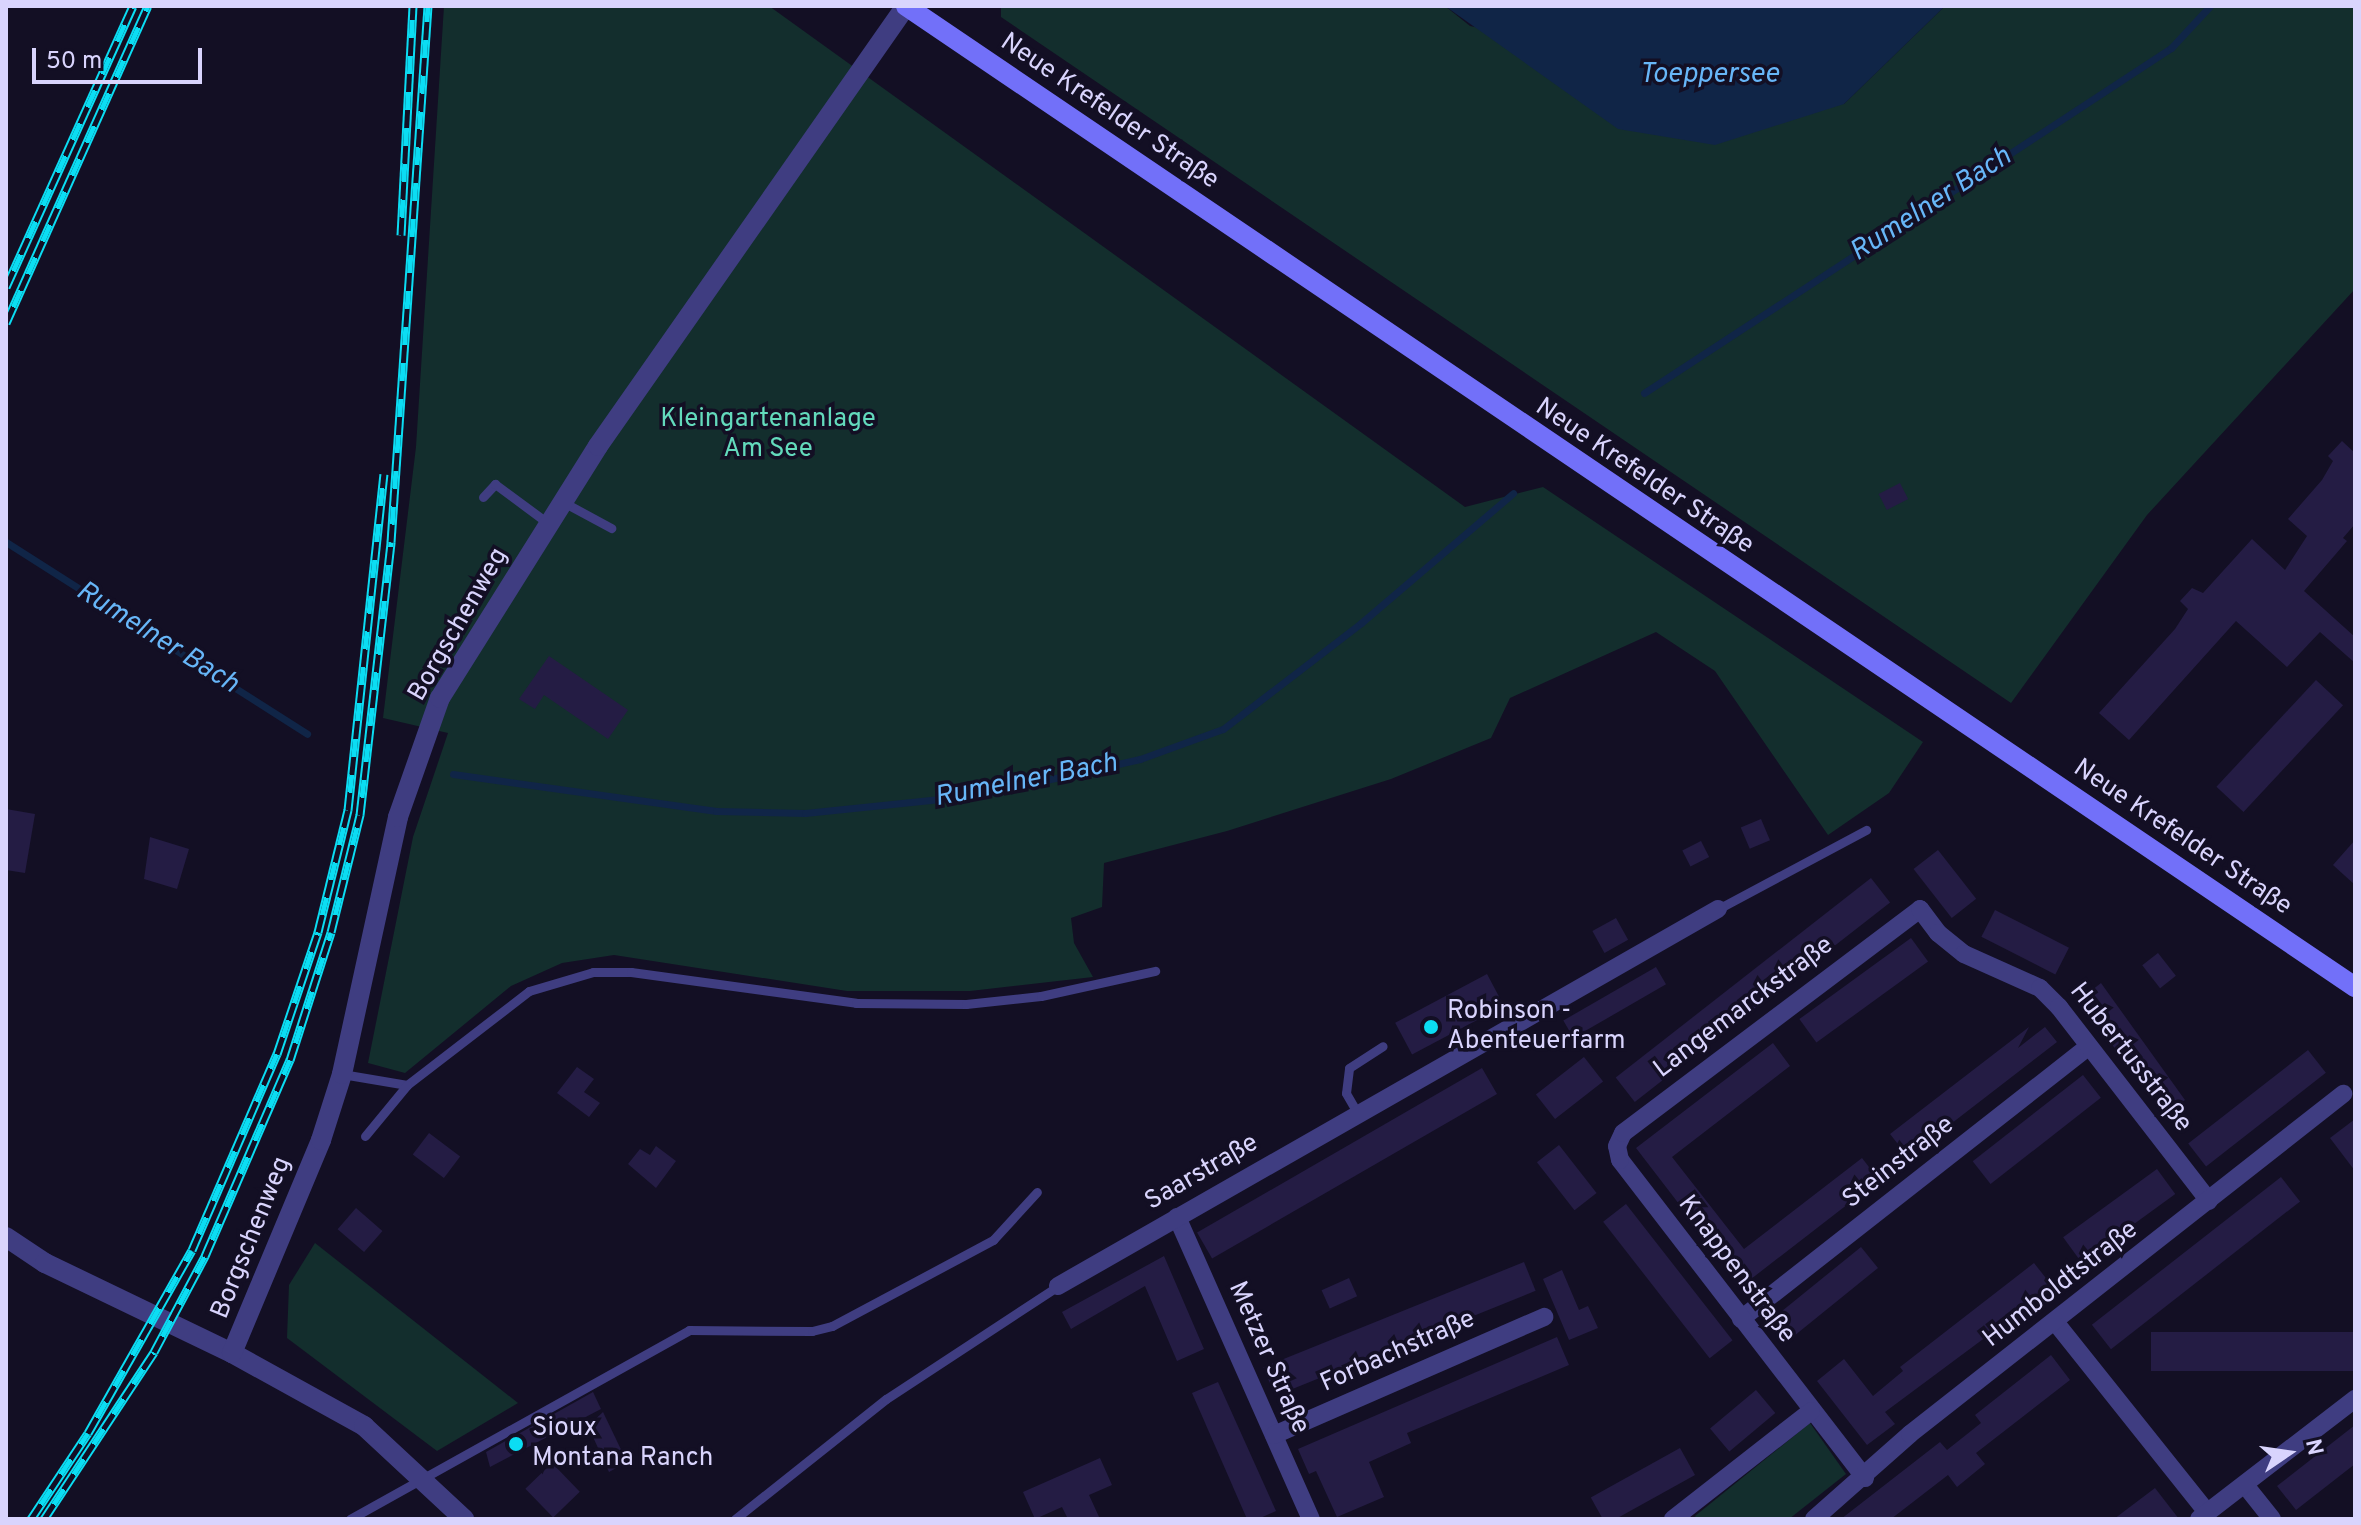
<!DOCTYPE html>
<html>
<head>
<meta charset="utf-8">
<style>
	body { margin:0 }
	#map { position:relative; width:2361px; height:1525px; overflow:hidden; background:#130f24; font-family:Overpass,sans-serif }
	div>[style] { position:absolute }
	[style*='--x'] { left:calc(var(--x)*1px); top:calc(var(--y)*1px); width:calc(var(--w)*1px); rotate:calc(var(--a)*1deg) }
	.green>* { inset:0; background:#132e2d }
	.water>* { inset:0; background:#102547 }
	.stream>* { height:7px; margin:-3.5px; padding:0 3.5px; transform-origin:3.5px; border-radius:3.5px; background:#102547 }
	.building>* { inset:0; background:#241c44; transform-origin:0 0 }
	.service>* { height:9px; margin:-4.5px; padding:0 4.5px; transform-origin:4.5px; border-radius:4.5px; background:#3f3d81 }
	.minor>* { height:18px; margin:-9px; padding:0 9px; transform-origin:9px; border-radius:9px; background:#3f3d81 }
	.tertiary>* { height:20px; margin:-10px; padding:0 10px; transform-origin:10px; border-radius:10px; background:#3f3d81 }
	.secondary>* { height:20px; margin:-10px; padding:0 10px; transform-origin:10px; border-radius:10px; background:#7270f9 }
	.rail>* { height:9px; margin-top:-4.5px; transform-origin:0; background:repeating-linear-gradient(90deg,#130f24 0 18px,#0bddf3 0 36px); box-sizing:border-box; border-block:2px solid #0bddf3 }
	.dots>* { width:22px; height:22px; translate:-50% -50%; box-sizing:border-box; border:4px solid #130f24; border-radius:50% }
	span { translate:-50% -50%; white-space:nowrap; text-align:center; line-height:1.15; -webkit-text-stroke:7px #130f24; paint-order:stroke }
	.street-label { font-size:26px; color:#d9d4fd }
	.park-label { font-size:26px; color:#63dabc }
	.poi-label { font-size:26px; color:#d9d4fd }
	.left { translate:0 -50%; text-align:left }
	.water-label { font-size:28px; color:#67b6f8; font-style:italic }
	.frame { position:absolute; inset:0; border:8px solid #d9d4fd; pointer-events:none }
	.north { position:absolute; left:2249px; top:1413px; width:80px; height:80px; -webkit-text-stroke:6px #130f24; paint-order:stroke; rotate:77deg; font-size:22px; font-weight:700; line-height:32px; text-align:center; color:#d9d4fd }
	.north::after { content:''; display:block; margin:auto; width:28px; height:36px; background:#d9d4fd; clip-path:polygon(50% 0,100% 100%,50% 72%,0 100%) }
	.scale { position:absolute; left:32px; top:48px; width:170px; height:36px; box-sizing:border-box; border:4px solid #d9d4fd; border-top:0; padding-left:10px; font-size:24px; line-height:28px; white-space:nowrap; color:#d9d4fd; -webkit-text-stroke:6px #130f24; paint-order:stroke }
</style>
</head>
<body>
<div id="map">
	<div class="green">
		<i style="clip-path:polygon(444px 6px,769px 6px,1465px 507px,1543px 487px,1923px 742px,1889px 793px,1828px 835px,1715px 671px,1656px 632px,1510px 698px,1491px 738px,1391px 779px,1227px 831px,1104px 863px,1102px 907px,1071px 918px,1074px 943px,1093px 977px,970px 991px,847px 991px,614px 955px,562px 963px,511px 986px,405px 1073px,368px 1063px,413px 837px,448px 733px,383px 718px,416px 447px)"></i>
		<i style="clip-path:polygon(1001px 6px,1445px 6px,1470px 26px,1844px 104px,1945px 6px,2355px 6px,2355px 289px,2147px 515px,2011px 703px,1001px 17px)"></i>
		<i style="clip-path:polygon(315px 1243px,518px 1403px,437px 1451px,287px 1338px,289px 1285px)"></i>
		<i style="clip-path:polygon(1810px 1423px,1846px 1474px,1789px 1519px,1697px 1519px,1695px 1516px)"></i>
	</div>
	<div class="water">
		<i style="clip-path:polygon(1445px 6px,1945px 6px,1844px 104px,1715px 145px,1618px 129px)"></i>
	</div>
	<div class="stream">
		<i style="--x:1644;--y:393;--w:630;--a:-33.21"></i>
		<i style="--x:2171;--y:48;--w:57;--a:-47.1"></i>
		<i style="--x:6;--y:542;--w:357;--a:32.5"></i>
		<i style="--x:453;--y:774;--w:266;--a:8"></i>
		<i style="--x:716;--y:811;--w:89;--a:1.3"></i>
		<i style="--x:805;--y:813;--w:175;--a:-5.9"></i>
		<i style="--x:979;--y:795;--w:165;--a:-12.6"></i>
		<i style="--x:1140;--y:759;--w:88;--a:-19.9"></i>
		<i style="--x:1223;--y:729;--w:174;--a:-37.5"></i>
		<i style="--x:1361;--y:623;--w:200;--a:-40.5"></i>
	</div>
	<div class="building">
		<i style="clip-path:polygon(2342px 441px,2355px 453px,2355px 524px,2343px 538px,2347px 541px,2304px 591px,2355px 637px,2355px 663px,2320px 632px,2287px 667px,2236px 621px,2129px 740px,2099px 713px,2175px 629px,2188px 609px,2180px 601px,2192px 588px,2203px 593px,2252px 539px,2285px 570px,2307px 536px,2288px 519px,2322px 480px,2333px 461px,2328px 456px)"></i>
		<i style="left:1900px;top:483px;width:18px;height:24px;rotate:63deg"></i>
		<i style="clip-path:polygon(549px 656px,628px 710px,608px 739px,544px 695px,535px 709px,519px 699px)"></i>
		<i style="left:2316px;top:680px;width:37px;height:146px;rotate:43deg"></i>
		<i style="clip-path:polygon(6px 809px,35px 814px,25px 873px,6px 870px)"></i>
		<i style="left:1761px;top:819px;width:23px;height:22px;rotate:67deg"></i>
		<i style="clip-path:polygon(150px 837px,189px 849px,177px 889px,144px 879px)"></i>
		<i style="clip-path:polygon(2355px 840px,2355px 885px,2333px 865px)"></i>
		<i style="left:1701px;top:841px;width:18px;height:21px;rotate:63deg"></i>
		<i style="left:1938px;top:850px;width:62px;height:31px;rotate:52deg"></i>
		<i style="left:1871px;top:878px;width:31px;height:324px;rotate:52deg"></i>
		<i style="left:1995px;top:910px;width:83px;height:30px;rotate:27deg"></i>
		<i style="left:1616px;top:918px;width:25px;height:27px;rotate:61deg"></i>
		<i style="left:1911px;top:938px;width:29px;height:138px;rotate:54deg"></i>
		<i style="left:2158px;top:953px;width:29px;height:20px;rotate:52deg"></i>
		<i style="left:1656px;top:967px;width:20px;height:107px;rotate:60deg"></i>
		<i style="left:1487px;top:974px;width:36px;height:104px;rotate:62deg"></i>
		<i style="clip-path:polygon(2101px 983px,2185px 1100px,2168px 1113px,2077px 1002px)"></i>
		<i style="clip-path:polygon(2029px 1027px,2018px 1048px,2045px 1027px,2057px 1042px,1908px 1157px,1890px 1134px)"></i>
		<i style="clip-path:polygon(1773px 1043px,1790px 1066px,1672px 1157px,1744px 1249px,1862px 1158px,1879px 1180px,1742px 1286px,1636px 1148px)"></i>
		<i style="left:2308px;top:1050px;width:29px;height:152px;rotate:52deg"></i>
		<i style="left:1584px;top:1057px;width:31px;height:61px;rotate:52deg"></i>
		<i style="clip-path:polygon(577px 1067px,594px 1079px,584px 1092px,600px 1103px,589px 1117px,557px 1093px)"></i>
		<i style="left:1482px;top:1068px;width:30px;height:329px;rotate:60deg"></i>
		<i style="left:2083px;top:1075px;width:29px;height:140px;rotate:52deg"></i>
		<i style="clip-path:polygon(2355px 1119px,2355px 1171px,2330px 1138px)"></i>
		<i style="left:429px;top:1133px;width:39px;height:27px;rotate:37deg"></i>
		<i style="left:1559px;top:1145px;width:61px;height:28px;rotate:52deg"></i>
		<i style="clip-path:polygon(656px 1146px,676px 1161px,656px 1188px,628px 1164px,640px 1149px,650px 1155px)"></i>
		<i style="left:2157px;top:1169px;width:31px;height:116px;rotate:54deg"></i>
		<i style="left:2281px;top:1177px;width:31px;height:240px;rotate:52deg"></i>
		<i style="left:1626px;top:1204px;width:173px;height:29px;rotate:52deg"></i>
		<i style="left:356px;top:1208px;width:35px;height:28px;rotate:41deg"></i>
		<i style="left:1861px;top:1247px;width:27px;height:118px;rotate:51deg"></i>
		<i style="clip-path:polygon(1164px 1256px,1204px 1349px,1177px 1361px,1145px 1286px,1071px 1329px,1062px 1312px)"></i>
		<i style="left:1524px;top:1262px;width:31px;height:281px;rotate:68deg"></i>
		<i style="clip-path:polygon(2034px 1263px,2053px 1287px,1885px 1412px,1895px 1424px,1867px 1445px,1817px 1381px,1844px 1359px,1873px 1396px,1903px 1371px,1900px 1367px)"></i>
		<i style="clip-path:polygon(1562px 1270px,1579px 1310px,1588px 1306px,1598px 1328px,1569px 1340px,1543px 1279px)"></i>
		<i style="left:1349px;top:1278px;width:20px;height:30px;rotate:66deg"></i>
		<i style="left:2355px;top:1332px;width:39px;height:204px;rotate:90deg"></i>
		<i style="clip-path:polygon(1557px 1337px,1569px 1365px,1407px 1433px,1411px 1443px,1369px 1462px,1384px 1497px,1337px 1517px,1316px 1471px,1309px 1474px,1298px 1449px)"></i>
		<i style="clip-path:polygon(2051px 1355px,2070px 1380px,1976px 1453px,1985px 1464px,1957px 1487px,1948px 1475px,1891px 1519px,1841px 1519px,1940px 1442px,1947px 1450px,1981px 1423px,1975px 1415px)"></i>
		<i style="clip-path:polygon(1218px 1382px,1276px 1511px,1258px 1519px,1247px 1519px,1192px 1393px)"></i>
		<i style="left:1756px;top:1390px;width:30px;height:60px;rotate:50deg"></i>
		<i style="clip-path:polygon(593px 1392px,601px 1409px,490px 1467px,486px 1452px)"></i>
		<i style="clip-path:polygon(603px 1412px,627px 1462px,609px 1472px,588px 1426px)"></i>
		<i style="clip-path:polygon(2355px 1425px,2355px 1464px,2296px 1510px,2277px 1486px)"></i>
		<i style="left:1680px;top:1448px;width:31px;height:102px;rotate:61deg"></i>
		<i style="clip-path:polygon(1100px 1458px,1112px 1485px,1089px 1495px,1100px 1519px,1068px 1519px,1062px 1507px,1035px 1519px,1023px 1492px)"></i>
		<i style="left:552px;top:1463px;width:40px;height:37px;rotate:46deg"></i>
		<i style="clip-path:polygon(2155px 1488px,2179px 1519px,2114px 1519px)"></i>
	</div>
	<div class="service">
		<i style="--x:483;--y:497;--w:18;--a:-47"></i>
		<i style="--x:495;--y:484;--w:67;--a:36.5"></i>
		<i style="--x:563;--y:502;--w:55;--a:28.4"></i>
		<i style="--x:1718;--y:909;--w:168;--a:-28.1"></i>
		<i style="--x:342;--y:1074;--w:66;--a:9.6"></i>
		<i style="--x:407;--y:1085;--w:154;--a:-37.6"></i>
		<i style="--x:529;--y:991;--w:67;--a:-16.5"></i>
		<i style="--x:593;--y:972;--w:38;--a:0"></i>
		<i style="--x:631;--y:972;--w:227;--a:7.8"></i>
		<i style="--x:856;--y:1003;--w:110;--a:0.5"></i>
		<i style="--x:966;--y:1004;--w:75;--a:-6.1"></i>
		<i style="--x:1041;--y:996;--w:117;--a:-12.4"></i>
		<i style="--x:1358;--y:1114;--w:24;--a:-120"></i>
		<i style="--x:1346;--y:1093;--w:25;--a:-83"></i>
		<i style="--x:1349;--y:1068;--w:40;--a:-32.9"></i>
		<i style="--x:365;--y:1136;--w:66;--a:-50.5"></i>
		<i style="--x:350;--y:1519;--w:388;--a:-29.1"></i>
		<i style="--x:689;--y:1330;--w:123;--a:0.5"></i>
		<i style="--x:812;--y:1331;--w:21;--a:-14"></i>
		<i style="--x:832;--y:1326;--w:183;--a:-28.1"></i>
		<i style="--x:993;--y:1240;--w:65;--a:-47.5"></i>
		<i style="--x:735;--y:1519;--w:193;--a:-38.5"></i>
		<i style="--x:886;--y:1399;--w:206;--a:-33.3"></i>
	</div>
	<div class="minor">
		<i style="--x:1177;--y:1217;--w:330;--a:66.1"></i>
		<i style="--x:1058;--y:1286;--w:760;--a:-29.74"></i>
		<i style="--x:1741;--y:1319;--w:441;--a:-38.1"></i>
		<i style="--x:2056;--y:1323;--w:242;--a:51.4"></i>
		<i style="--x:1274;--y:1435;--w:295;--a:-23.6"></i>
		<i style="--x:1865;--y:1478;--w:401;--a:-127.6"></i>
		<i style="--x:1620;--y:1160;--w:14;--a:-102"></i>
		<i style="--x:1617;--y:1146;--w:14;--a:-65"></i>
		<i style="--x:1623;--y:1133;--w:372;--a:-37"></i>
		<i style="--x:1920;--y:909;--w:30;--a:53"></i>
		<i style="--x:1938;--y:933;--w:33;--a:39"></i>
		<i style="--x:1964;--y:954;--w:83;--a:24.1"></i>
		<i style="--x:2040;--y:988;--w:27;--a:45"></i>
		<i style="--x:2059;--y:1007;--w:245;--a:52.3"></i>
		<i style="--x:2245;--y:1485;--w:43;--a:51.5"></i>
		<i style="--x:1673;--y:1519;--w:175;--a:-38"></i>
		<i style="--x:1814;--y:1519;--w:128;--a:-41.5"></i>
		<i style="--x:1910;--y:1434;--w:551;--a:-38.14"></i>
		<i style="--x:2199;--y:1519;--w:197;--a:-37.6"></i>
	</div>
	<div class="tertiary">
		<i style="--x:6;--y:1237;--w:47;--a:33.7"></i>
		<i style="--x:45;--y:1263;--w:208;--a:25.7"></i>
		<i style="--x:232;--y:1353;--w:151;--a:28.9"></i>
		<i style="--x:364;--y:1426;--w:137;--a:42.9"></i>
		<i style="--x:232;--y:1353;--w:231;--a:-67.3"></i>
		<i style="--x:321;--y:1140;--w:69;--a:-72.3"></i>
		<i style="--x:342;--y:1074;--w:263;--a:-77.7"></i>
		<i style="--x:398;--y:817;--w:126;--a:-70.6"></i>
		<i style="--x:440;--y:698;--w:297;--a:-57.9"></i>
		<i style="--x:598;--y:446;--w:537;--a:-55.01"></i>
	</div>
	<div class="secondary">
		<i style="--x:906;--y:6;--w:1750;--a:34.1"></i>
	</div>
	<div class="rail">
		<i style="--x:401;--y:235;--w:229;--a:-87"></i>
		<i style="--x:6;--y:287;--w:308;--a:-65.7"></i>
		<i style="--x:6;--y:323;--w:347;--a:-65.9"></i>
		<i style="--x:31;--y:1519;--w:103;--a:-56.5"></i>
		<i style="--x:88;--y:1433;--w:210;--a:-60.4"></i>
		<i style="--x:192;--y:1250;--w:214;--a:-66.6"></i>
		<i style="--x:277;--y:1054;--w:129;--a:-71.4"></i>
		<i style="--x:318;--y:932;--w:126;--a:-76.2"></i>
		<i style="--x:348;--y:810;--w:338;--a:-83.9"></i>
		<i style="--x:44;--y:1519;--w:200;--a:-56.6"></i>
		<i style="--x:154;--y:1352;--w:109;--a:-62"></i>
		<i style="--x:205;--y:1256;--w:214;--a:-66.6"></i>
		<i style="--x:290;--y:1060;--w:134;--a:-72.2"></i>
		<i style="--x:331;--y:932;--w:121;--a:-76.1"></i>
		<i style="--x:360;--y:815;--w:275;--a:-83.5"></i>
		<i style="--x:391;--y:542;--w:537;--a:-86.05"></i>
	</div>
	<div class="dots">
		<i style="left:1431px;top:1027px;background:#0bddf3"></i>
		<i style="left:516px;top:1444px;background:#0bddf3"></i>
	</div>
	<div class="street-label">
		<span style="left:1109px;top:112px;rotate:34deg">Neue Krefelder Straße</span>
		<span style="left:1644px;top:477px;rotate:34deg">Neue Krefelder Straße</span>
		<span style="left:459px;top:625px;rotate:-60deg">Borgschenweg</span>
		<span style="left:2182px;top:838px;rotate:34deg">Neue Krefelder Straße</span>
		<span style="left:1744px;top:1008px;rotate:-37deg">Langemarckstraße</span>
		<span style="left:2130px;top:1058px;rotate:52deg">Hubertusstraße</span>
		<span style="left:1899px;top:1163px;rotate:-38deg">Steinstraße</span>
		<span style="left:1202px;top:1173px;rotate:-30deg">Saarstraße</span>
		<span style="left:252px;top:1238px;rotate:-68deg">Borgschenweg</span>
		<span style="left:1736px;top:1270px;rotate:53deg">Knappenstraße</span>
		<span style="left:2061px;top:1285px;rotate:-38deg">Humboldtstraße</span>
		<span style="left:1398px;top:1352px;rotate:-24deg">Forbachstraße</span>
		<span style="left:1268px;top:1358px;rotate:66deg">Metzer Straße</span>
	</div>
	<div class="park-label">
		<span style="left:768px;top:435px">Kleingartenanlage<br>Am See</span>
	</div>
	<div class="poi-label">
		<span class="left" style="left:1447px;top:1027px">Robinson -<br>Abenteuerfarm</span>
		<span class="left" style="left:532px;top:1444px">Sioux<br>Montana Ranch</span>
	</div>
	<div class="water-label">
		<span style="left:1709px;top:75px">Toeppersee</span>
		<span style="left:1931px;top:205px;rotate:-33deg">Rumelner Bach</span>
		<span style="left:157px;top:638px;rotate:32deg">Rumelner Bach</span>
		<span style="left:1026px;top:781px;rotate:-11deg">Rumelner Bach</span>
	</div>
	<div class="frame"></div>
	<div class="north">N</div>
	<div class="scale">50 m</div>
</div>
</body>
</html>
